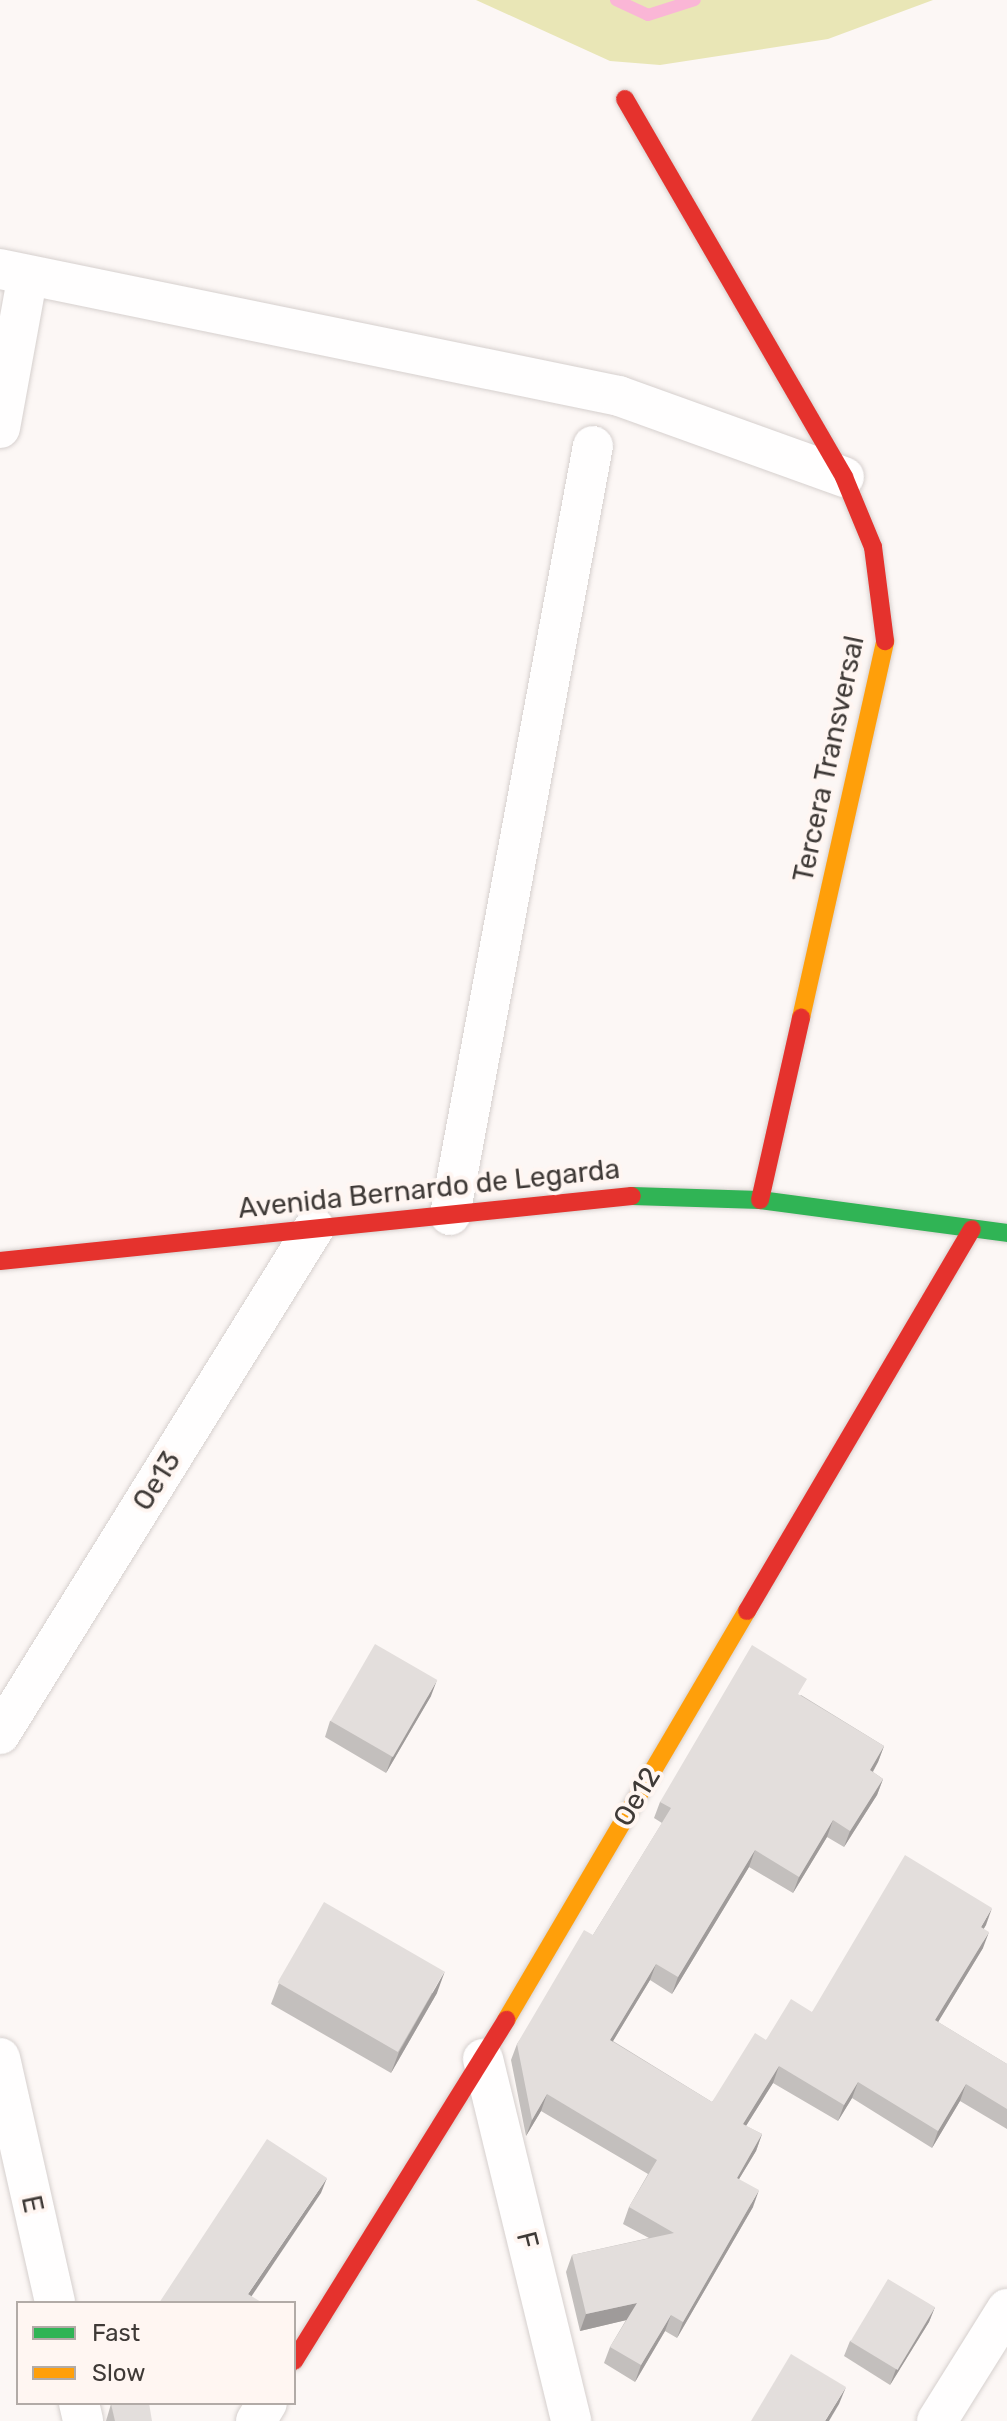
<!DOCTYPE html>
<html>
<head>
<meta charset="utf-8">
<style>
	body { margin:0 }
	#map { position:relative; width:1007px; height:2421px; overflow:hidden; background:#fcf7f5; font-family:Rubik,sans-serif }
	div>[style] { position:absolute }
	[style*='--x'] { left:calc(var(--x)*1px); top:calc(var(--y)*1px); width:calc(var(--w)*1px); rotate:calc(var(--a)*1deg) }
	.green>* { inset:0; background:#e9e6b6 }
	.stream>* { height:12px; margin:-6px; padding:0 6px; transform-origin:6px; border-radius:6px; background:#fab6d6 }
	.roads { filter:drop-shadow(0 0 2px #d6d0ce) drop-shadow(0 0 2px #d6d0ce) }
	.street>* { height:40px; margin:-20px; padding:0 20px; transform-origin:20px; border-radius:20px; background:#fffefe }
	.fast>* { height:18px; margin:-9px; padding:0 9px; transform-origin:9px; border-radius:9px; background:#30b455 }
	.slow>* { height:18px; margin:-9px; padding:0 9px; transform-origin:9px; border-radius:9px; background:#ff9f0a }
	.jam>* { height:18px; margin:-9px; padding:0 9px; transform-origin:9px; border-radius:9px; background:#e5322d }
	.wall>* { inset:0; background:#c3bfbd }
	.shaded-wall>* { inset:0; background:#9f9b9a }
	.building>* { inset:0; background:#e3dedc; transform-origin:0 0 }
	span { translate:-50% -50%; white-space:nowrap; text-align:center; line-height:1.15; -webkit-text-stroke:8px #fff6f2; paint-order:stroke }
	.street-label { font-size:28px; color:#3f3a37 }
	.legend { position:absolute; left:16px; top:2301px; width:280px; height:104px; box-sizing:border-box; background:#fff6f2; border:2px solid #b2aba7; margin:0; padding:10px 14px; list-style:none; font-size:24px; color:#3f3a37 }
	.legend li { display:flex; align-items:center; gap:16px; height:40px }
	.legend b { width:40px; border:2px solid #b2aba7 }
</style>
</head>
<body>
<div id="map">
	<div class="green">
		<i style="clip-path:polygon(476px 0,933px 0,828px 39px,660px 65px,610px 61px)"></i>
	</div>
	<div class="stream">
		<i style="--x:616;--y:0;--w:35;--a:25"></i>
		<i style="--x:648;--y:15;--w:49;--a:-17.7"></i>
	</div>
	<div class="roads">
		<div class="street">
			<i style="--x:0;--y:269;--w:632;--a:11.59"></i>
			<i style="--x:619;--y:396;--w:239;--a:19.8"></i>
			<i style="--x:0;--y:428;--w:150;--a:-79.7"></i>
			<i style="--x:450;--y:1215;--w:782;--a:-79.47"></i>
			<i style="--x:0;--y:1734;--w:596;--a:-58.18"></i>
			<i style="--x:0;--y:2058;--w:251;--a:77.3"></i>
			<i style="--x:483;--y:2059;--w:373;--a:76.3"></i>
			<i style="--x:79;--y:2403;--w:18;--a:77"></i>
			<i style="--x:256;--y:2421;--w:21;--a:-59"></i>
			<i style="--x:937;--y:2421;--w:132;--a:-58"></i>
		</div>
		<div class="fast">
			<i style="--x:632;--y:1196;--w:128;--a:1.8"></i>
			<i style="--x:760;--y:1200;--w:249;--a:7.6"></i>
		</div>
		<div class="slow">
			<i style="--x:801;--y:1018;--w:386;--a:-77.4"></i>
			<i style="--x:506;--y:2020;--w:475;--a:-59.5"></i>
		</div>
		<div class="jam">
			<i style="--x:625;--y:99;--w:437;--a:59.9"></i>
			<i style="--x:844;--y:477;--w:76;--a:67.5"></i>
			<i style="--x:873;--y:547;--w:95;--a:82.7"></i>
			<i style="--x:760;--y:1200;--w:187;--a:-77.3"></i>
			<i style="--x:0;--y:1261;--w:635;--a:-5.87"></i>
			<i style="--x:747;--y:1611;--w:443;--a:-59.5"></i>
			<i style="--x:294;--y:2361;--w:402;--a:-58.1"></i>
		</div>
	</div>
	<div class="wall">
		<i style="clip-path:polygon(801px 1695px,884px 1746px,878px 1762px,873px 1772px,883px 1779px,877px 1795px,844px 1847px,827px 1837px,793px 1893px,749px 1867px,672px 1994px,650px 1980px,613px 2041px,712px 2102px,766px 2040px,812px 2012px,986px 1925px,984px 1928px,983px 1948px,938px 2022px,1007px 2064px,1007px 2129px,960px 2101px,932px 2148px,852px 2098px,838px 2121px,773px 2083px,746px 2126px,762px 2134px,756px 2151px,739px 2179px,753px 2207px,677px 2338px,665px 2331px,635px 2382px,604px 2363px,610px 2347px,626px 2320px,580px 2331px,566px 2272px,572px 2255px,649px 2238px,623px 2224px,629px 2207px,648px 2174px,541px 2111px,526px 2136px,511px 2060px,517px 2044px,593px 1935px,662px 1823px,654px 1818px,660px 1802px)"></i>
		<i style="clip-path:polygon(431px 1696px,386px 1773px,325px 1737px,330px 1721px)"></i>
		<i style="clip-path:polygon(279px 1983px,437px 1993px,391px 2073px,271px 2004px)"></i>
		<i style="clip-path:polygon(935px 2307px,929px 2322px,890px 2385px,844px 2356px,850px 2341px)"></i>
		<i style="clip-path:polygon(111px 2404px,152px 2421px,106px 2421px)"></i>
	</div>
	<div class="shaded-wall">
		<i style="clip-path:polygon(437px 1680px,431px 1696px,386px 1773px,392px 1757px)"></i>
		<i style="clip-path:polygon(884px 1746px,878px 1762px,864px 1787px,870px 1770px)"></i>
		<i style="clip-path:polygon(883px 1779px,877px 1795px,844px 1847px,850px 1831px)"></i>
		<i style="clip-path:polygon(833px 1820px,827px 1837px,793px 1893px,799px 1877px)"></i>
		<i style="clip-path:polygon(755px 1850px,749px 1867px,672px 1994px,678px 1977px)"></i>
		<i style="clip-path:polygon(992px 1908px,986px 1925px,975px 1943px,981px 1927px)"></i>
		<i style="clip-path:polygon(989px 1932px,983px 1948px,929px 2037px,935px 2020px)"></i>
		<i style="clip-path:polygon(656px 1964px,650px 1980px,604px 2056px,610px 2040px)"></i>
		<i style="clip-path:polygon(445px 1971px,437px 1993px,391px 2073px,399px 2052px)"></i>
		<i style="clip-path:polygon(779px 2066px,773px 2083px,737px 2140px,743px 2124px)"></i>
		<i style="clip-path:polygon(858px 2082px,852px 2098px,838px 2121px,844px 2105px)"></i>
		<i style="clip-path:polygon(966px 2084px,960px 2101px,932px 2148px,938px 2131px)"></i>
		<i style="clip-path:polygon(547px 2094px,541px 2111px,526px 2136px,532px 2120px)"></i>
		<i style="clip-path:polygon(762px 2134px,756px 2151px,730px 2194px,737px 2178px)"></i>
		<i style="clip-path:polygon(327px 2178px,321px 2193px,247px 2303px,248px 2294px)"></i>
		<i style="clip-path:polygon(759px 2190px,753px 2207px,677px 2338px,683px 2322px)"></i>
		<i style="clip-path:polygon(637px 2303px,631px 2319px,580px 2331px,586px 2314px)"></i>
		<i style="clip-path:polygon(935px 2307px,929px 2322px,890px 2385px,896px 2369px)"></i>
		<i style="clip-path:polygon(671px 2315px,665px 2331px,635px 2382px,641px 2365px)"></i>
		<i style="clip-path:polygon(846px 2387px,839px 2404px,829px 2421px,825px 2421px)"></i>
	</div>
	<div class="building">
		<i style="left:375px;top:1644px;width:72px;height:89px;rotate:30deg"></i>
		<i style="clip-path:polygon(752px 1645px,807px 1679px,798px 1694px,884px 1746px,870px 1770px,883px 1779px,850px 1831px,833px 1820px,799px 1877px,755px 1850px,678px 1977px,656px 1964px,610px 2040px,712px 2102px,755px 2033px,766px 2040px,791px 1999px,812px 2012px,905px 1855px,992px 1908px,981px 1927px,989px 1932px,935px 2020px,1007px 2064px,1007px 2109px,966px 2084px,938px 2131px,858px 2082px,844px 2105px,779px 2066px,743px 2124px,762px 2134px,737px 2178px,759px 2190px,683px 2322px,671px 2315px,641px 2365px,610px 2347px,637px 2303px,586px 2314px,572px 2255px,674px 2233px,629px 2207px,657px 2160px,547px 2094px,532px 2120px,517px 2044px,584px 1930px,593px 1935px,671px 1808px,660px 1802px)"></i>
		<i style="left:324px;top:1902px;width:139px;height:93px;rotate:30deg"></i>
		<i style="clip-path:polygon(267px 2139px,327px 2178px,248px 2294px,261px 2302px,260px 2303px,159px 2303px)"></i>
		<i style="left:888px;top:2279px;width:55px;height:73px;rotate:31deg"></i>
		<i style="clip-path:polygon(791px 2354px,846px 2387px,825px 2421px,751px 2421px)"></i>
		<i style="clip-path:polygon(115px 2403px,149px 2403px,152px 2421px,115px 2421px,111px 2404px)"></i>
	</div>
	<div class="street-label">
		<span style="left:829px;top:759px;rotate:-78deg">Tercera Transversal</span>
		<span style="left:429px;top:1189px;rotate:-6deg">Avenida Bernardo de Legarda</span>
		<span style="left:157px;top:1481px;rotate:-58deg">Oe13</span>
		<span style="left:637px;top:1797px;rotate:-59deg">Oe12</span>
		<span style="left:32px;top:2204px;rotate:78deg">E</span>
		<span style="left:527px;top:2240px;rotate:76deg">F</span>
	</div>
	<ul class="legend">
	<li><b style="height:10px;background:#30b455"></b>Fast</li>
	<li><b style="height:10px;background:#ff9f0a"></b>Slow</li>
	</ul>
</div>
</body>
</html>
